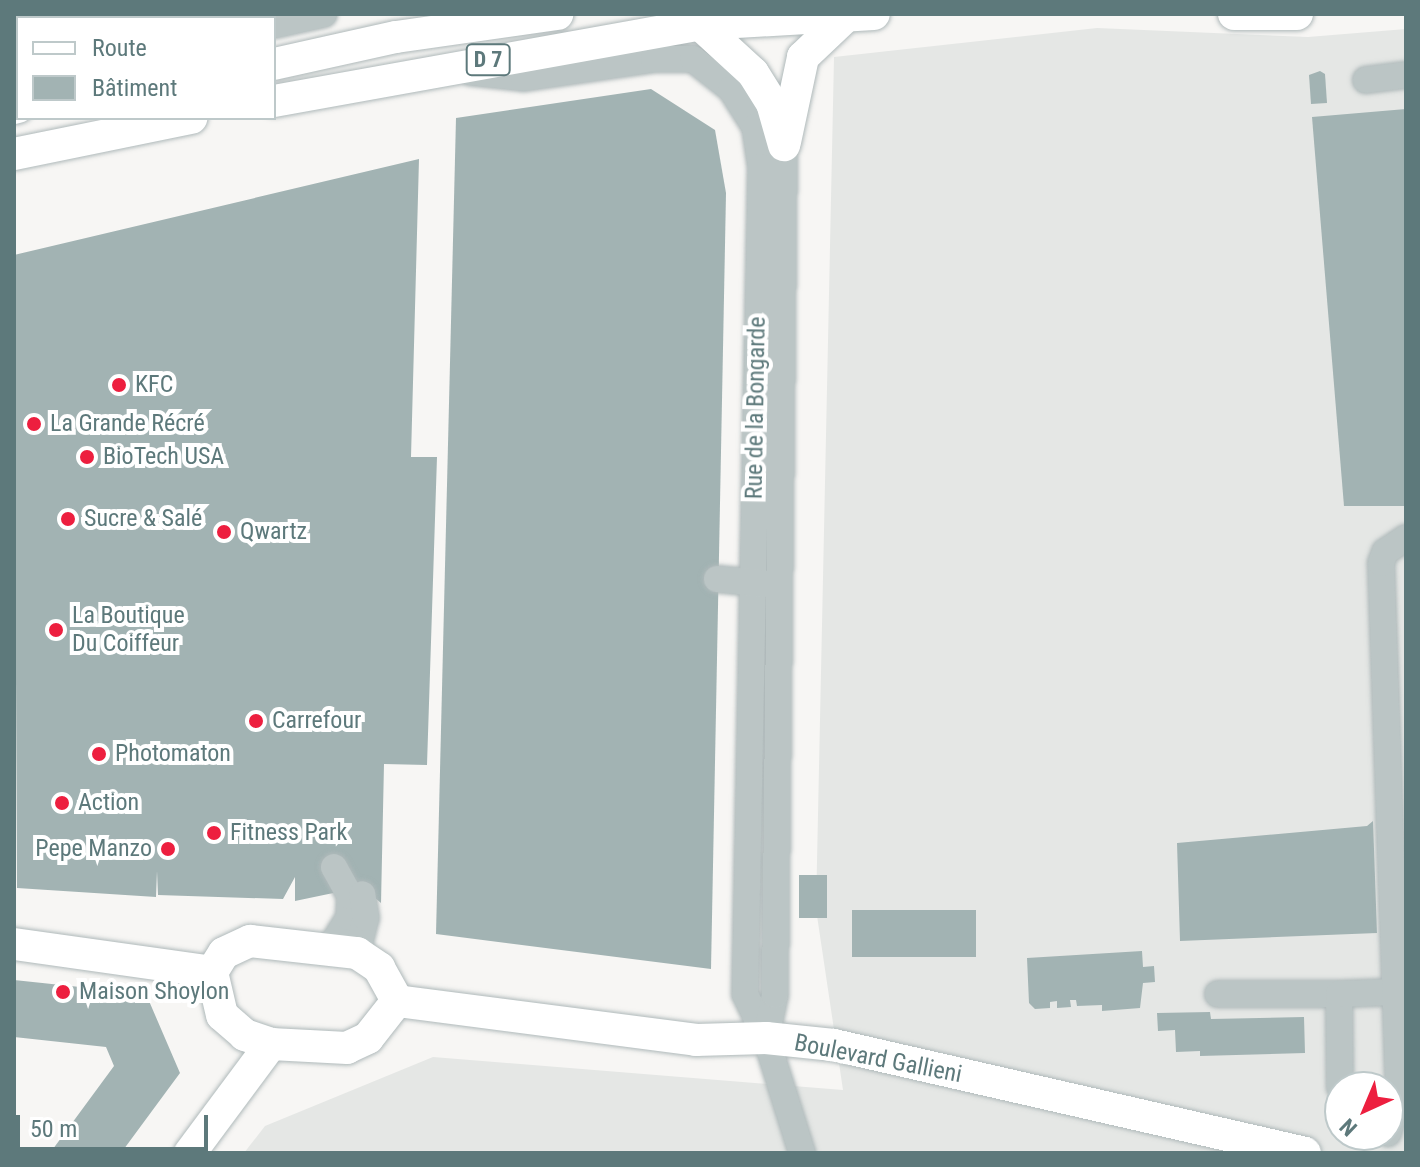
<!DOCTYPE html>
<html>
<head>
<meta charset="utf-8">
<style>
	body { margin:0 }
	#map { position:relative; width:1420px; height:1167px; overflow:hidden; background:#f7f6f4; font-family:"Roboto Condensed",sans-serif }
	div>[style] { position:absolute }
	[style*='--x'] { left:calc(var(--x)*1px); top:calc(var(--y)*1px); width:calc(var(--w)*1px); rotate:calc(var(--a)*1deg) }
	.built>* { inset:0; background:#e5e7e5 }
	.building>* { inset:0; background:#a2b3b3; transform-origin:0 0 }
	.roads { filter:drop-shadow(0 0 2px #afb9ba) drop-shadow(0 0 2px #afb9ba) }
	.minor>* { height:26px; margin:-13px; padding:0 13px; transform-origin:13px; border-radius:13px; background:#bbc5c5 }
	.major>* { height:32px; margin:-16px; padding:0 16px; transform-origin:16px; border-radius:16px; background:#fff }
	.dots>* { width:22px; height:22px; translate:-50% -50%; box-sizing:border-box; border:4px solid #fff; border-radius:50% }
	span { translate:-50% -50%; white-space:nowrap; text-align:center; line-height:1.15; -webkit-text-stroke:8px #fff; paint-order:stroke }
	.shield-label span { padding:2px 6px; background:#fff; border:2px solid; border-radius:6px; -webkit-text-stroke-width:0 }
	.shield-label { font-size:22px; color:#5d797b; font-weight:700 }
	.poi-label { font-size:24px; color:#5d797b }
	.left { translate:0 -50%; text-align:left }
	.right { translate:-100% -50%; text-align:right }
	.street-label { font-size:24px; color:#5d797b }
	.frame { position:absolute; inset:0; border:16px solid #5d797b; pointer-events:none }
	.legend { position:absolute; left:16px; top:16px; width:260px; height:104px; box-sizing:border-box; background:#fff; border:2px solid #bec9ca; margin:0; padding:10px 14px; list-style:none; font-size:24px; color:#5d797b }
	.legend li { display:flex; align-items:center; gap:16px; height:40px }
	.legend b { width:40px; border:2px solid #bec9ca }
	.north { position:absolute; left:1324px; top:1071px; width:80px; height:80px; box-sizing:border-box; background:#fff; border:2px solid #bec9ca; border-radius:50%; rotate:224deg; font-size:22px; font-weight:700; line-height:32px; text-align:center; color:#5d797b }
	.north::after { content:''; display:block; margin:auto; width:28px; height:36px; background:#ed1f3f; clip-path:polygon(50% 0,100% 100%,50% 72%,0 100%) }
	.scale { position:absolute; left:16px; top:1115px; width:192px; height:36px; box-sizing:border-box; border:4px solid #5d797b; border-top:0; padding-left:10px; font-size:24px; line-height:28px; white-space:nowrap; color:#5d797b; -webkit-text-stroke:6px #fff; paint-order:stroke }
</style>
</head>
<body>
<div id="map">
	<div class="built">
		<i style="clip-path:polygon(evenodd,1097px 28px,1308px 37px,1406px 29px,1406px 1153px,244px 1153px,265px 1126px,433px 1057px,843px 1090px,816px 909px,834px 57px,1097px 28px,1340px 1087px,1388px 1087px,1388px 1135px,1340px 1135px,1340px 1087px)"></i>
	</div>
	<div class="building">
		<i style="clip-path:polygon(1320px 71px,1325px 74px,1327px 103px,1311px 104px,1309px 75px)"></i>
		<i style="clip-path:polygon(651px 89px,715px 130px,726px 193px,711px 969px,436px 934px,456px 118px)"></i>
		<i style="clip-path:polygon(1406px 109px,1406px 506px,1344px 506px,1312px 117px)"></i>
		<i style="clip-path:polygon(419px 159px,411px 457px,437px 457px,427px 765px,384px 764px,381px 903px,362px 887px,295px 901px,295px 877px,283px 899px,158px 895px,157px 871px,156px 897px,17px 888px,14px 255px)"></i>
		<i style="clip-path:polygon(1373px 821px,1377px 933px,1180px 941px,1177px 843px,1367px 826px)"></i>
		<i style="left:799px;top:875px;width:28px;height:43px"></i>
		<i style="left:852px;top:910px;width:124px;height:47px"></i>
		<i style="clip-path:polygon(1142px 951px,1143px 967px,1154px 966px,1155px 982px,1143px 983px,1140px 1008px,1102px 1011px,1102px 1005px,1077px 1006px,1076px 1000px,1070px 1000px,1071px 1007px,1057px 1008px,1057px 1001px,1050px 1002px,1050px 1008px,1035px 1009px,1029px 1003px,1027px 958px)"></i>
		<i style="clip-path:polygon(14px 980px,146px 994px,180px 1073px,121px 1153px,50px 1153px,114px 1066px,106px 1047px,14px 1037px)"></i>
		<i style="clip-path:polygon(1210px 1012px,1211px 1019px,1304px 1017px,1305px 1053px,1200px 1056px,1200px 1051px,1176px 1052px,1175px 1030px,1158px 1031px,1157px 1013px)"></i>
	</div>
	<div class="roads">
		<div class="minor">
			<i style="--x:274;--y:25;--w:51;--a:-12.4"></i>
			<i style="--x:470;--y:72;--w:54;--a:6.3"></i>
			<i style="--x:524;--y:78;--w:131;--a:-8.3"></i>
			<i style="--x:654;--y:59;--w:39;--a:0"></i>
			<i style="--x:693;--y:59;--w:48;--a:38.3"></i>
			<i style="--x:731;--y:89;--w:45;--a:57.7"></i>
			<i style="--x:755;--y:127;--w:40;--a:81.5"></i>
			<i style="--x:761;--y:167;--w:827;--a:91.11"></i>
			<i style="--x:745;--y:994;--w:49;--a:64.5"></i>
			<i style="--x:766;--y:1038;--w:121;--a:72.6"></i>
			<i style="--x:14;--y:80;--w:4;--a:-14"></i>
			<i style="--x:1366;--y:80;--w:40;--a:-7.1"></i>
			<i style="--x:717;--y:579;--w:51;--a:5.6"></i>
			<i style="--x:330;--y:948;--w:36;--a:-58"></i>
			<i style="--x:349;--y:917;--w:21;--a:-87"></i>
			<i style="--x:350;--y:896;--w:33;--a:-119"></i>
			<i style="--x:357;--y:953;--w:36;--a:-76"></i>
			<i style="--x:366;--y:918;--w:24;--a:-99"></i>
			<i style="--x:1218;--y:994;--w:121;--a:0"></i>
			<i style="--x:1339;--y:994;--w:93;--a:89.4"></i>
			<i style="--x:1339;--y:994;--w:56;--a:-2"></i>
			<i style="--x:766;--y:1038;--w:44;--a:-78.2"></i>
			<i style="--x:775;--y:995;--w:850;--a:-89.39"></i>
			<i style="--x:1388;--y:1133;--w:39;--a:-73"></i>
			<i style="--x:1399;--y:1096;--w:533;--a:-91.93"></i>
			<i style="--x:1381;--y:563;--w:12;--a:-70"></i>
			<i style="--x:1385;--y:552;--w:25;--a:-34"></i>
		</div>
		<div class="major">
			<i style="--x:1234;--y:14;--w:63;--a:0"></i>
			<i style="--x:693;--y:18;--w:81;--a:42.5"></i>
			<i style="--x:753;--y:73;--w:36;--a:58"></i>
			<i style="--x:772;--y:103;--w:44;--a:74.1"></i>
			<i style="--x:274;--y:64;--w:125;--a:-12.5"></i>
			<i style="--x:396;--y:37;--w:163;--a:-8.1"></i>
			<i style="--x:274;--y:101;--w:435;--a:-10.2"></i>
			<i style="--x:702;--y:24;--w:172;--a:-3.3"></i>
			<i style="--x:14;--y:108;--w:4;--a:-14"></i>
			<i style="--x:785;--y:142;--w:87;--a:-78"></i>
			<i style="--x:803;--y:57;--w:59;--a:-43.6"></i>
			<i style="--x:14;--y:154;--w:181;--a:-11.5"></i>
			<i style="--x:250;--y:941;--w:108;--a:6.4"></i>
			<i style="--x:357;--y:953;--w:27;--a:34"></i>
			<i style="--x:379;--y:968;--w:38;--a:61"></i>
			<i style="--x:397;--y:1001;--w:47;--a:128.1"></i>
			<i style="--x:368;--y:1038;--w:23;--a:155"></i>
			<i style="--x:347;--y:1048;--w:76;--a:-177"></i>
			<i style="--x:271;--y:1044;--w:28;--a:-161"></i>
			<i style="--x:245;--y:1035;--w:30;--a:-139"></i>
			<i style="--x:222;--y:1015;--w:44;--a:-103.1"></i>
			<i style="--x:212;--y:972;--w:22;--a:-58"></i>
			<i style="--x:224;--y:953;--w:29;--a:-25"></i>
			<i style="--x:14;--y:944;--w:200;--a:8"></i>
			<i style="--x:397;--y:1001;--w:302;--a:7.4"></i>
			<i style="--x:696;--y:1040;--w:70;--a:-1.6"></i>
			<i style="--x:766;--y:1038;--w:68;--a:5.9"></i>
			<i style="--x:834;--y:1045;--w:483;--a:12.9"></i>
			<i style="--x:190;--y:1153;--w:136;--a:-53.4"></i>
		</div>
	</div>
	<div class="dots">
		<i style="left:119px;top:385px;background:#ed1f3f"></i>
		<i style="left:34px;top:424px;background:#ed1f3f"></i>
		<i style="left:87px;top:457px;background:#ed1f3f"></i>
		<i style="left:68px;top:519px;background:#ed1f3f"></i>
		<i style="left:224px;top:532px;background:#ed1f3f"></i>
		<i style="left:56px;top:630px;background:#ed1f3f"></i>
		<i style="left:256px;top:721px;background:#ed1f3f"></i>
		<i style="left:99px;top:754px;background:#ed1f3f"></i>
		<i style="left:62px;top:803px;background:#ed1f3f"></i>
		<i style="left:214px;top:833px;background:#ed1f3f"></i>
		<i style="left:168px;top:849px;background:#ed1f3f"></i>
		<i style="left:63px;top:992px;background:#ed1f3f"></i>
	</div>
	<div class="shield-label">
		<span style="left:488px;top:60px">D 7</span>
	</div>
	<div class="poi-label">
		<span class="left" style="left:135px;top:385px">KFC</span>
		<span class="left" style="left:50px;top:424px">La Grande Récré</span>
		<span class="left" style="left:103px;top:457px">BioTech USA</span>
		<span class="left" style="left:84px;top:519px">Sucre &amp; Salé</span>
		<span class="left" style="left:240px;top:532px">Qwartz</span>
		<span class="left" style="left:72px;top:630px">La Boutique<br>Du Coiffeur</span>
		<span class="left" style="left:272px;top:721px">Carrefour</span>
		<span class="left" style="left:115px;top:754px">Photomaton</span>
		<span class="left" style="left:78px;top:803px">Action</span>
		<span class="left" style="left:230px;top:833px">Fitness Park</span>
		<span class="right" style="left:152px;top:849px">Pepe Manzo</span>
		<span class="left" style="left:79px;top:992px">Maison Shoylon</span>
	</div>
	<div class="street-label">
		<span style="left:756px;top:408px;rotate:-89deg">Rue de la Bongarde</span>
		<span style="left:878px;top:1059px;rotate:11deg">Boulevard Gallieni</span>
	</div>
	<div class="frame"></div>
	<ul class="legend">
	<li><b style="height:10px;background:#fff"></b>Route</li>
	<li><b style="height:22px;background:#a2b3b3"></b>Bâtiment</li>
	</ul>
	<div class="north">N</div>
	<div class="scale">50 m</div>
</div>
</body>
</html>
